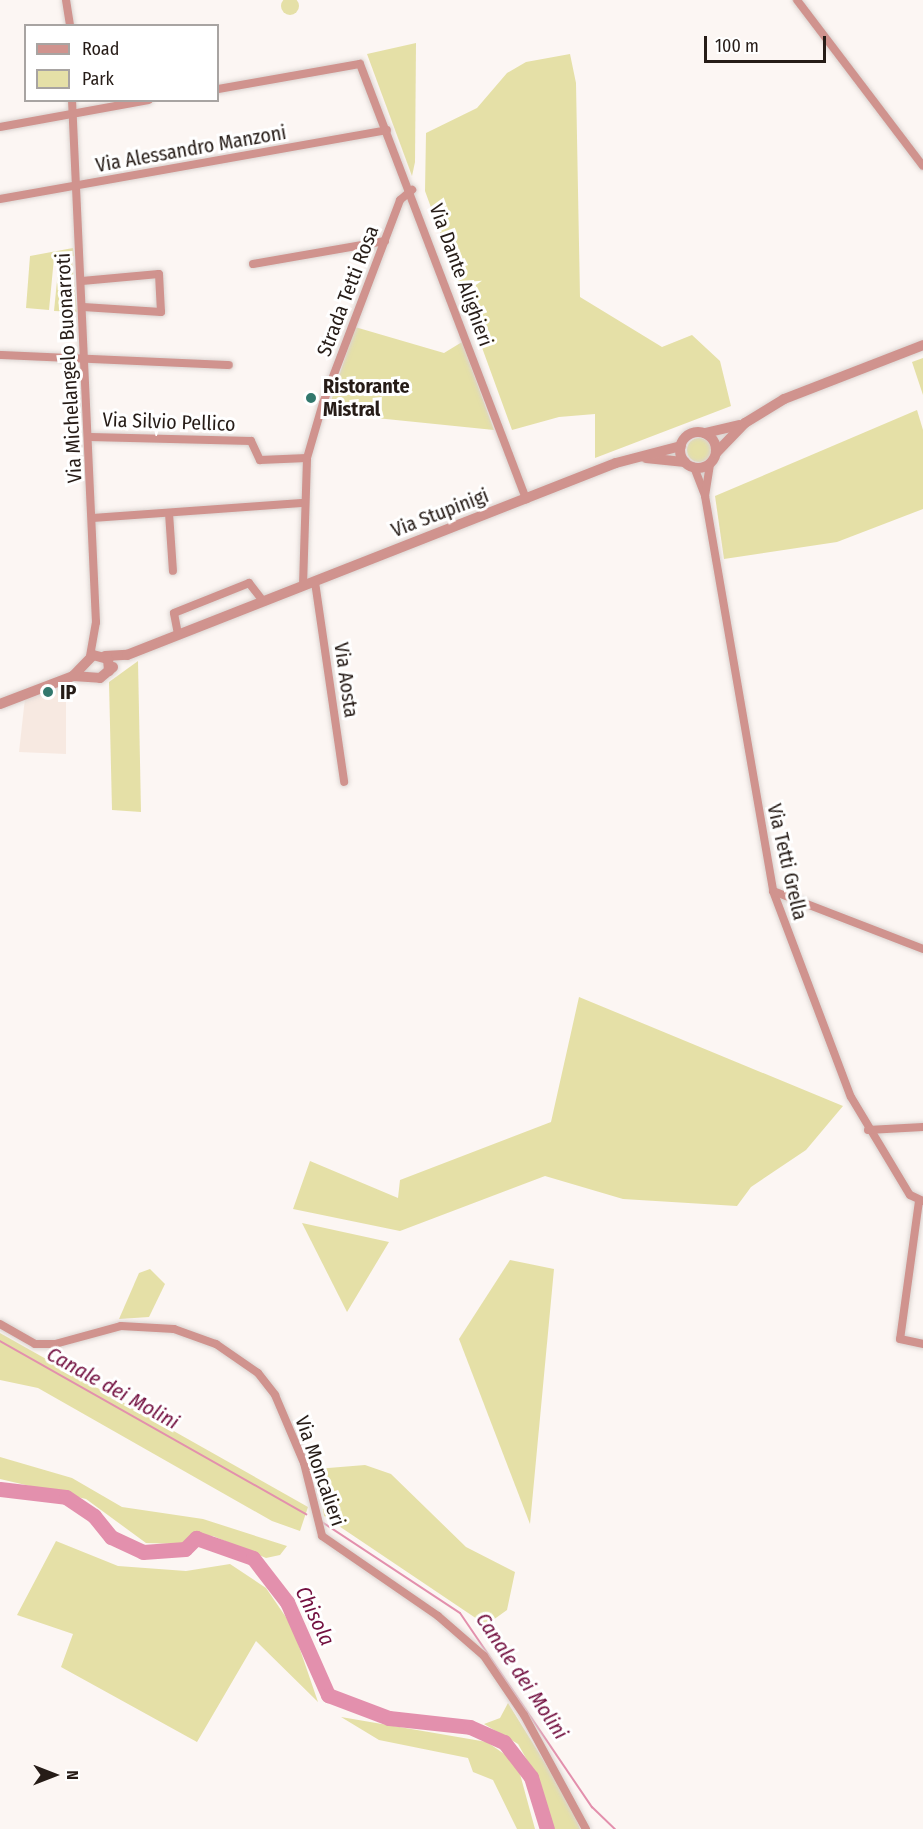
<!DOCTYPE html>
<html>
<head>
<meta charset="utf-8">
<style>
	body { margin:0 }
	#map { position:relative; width:923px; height:1829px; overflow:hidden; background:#fcf6f3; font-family:"Fira Sans Condensed",sans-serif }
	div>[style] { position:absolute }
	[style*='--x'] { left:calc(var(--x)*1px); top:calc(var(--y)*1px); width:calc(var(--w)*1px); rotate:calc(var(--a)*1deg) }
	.built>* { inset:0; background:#f7e9e1 }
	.green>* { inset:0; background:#e5e0a7 }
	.round { border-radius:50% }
	.stream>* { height:2px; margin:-1px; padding:0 1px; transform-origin:1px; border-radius:1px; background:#e390ad }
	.river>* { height:15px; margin:-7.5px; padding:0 7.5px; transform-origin:7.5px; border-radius:7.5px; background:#e390ad }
	.roads { filter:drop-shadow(0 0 2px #dad3d0) drop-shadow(0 0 2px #dad3d0) }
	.minor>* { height:8px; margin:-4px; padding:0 4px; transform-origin:4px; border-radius:4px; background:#d0938e }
	.tertiary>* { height:10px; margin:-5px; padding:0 5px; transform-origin:5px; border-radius:5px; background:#d0938e }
	.tertiary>.ring { margin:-5px; padding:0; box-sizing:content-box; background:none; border:10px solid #d0938e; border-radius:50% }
	.dots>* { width:16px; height:16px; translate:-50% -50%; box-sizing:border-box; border:3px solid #fff; border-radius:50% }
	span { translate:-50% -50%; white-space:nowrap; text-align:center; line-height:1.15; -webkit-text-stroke:6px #fff; paint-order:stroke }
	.street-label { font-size:20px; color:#261c17 }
	.poi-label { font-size:20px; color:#261c17; font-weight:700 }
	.left { translate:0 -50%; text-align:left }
	.water-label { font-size:21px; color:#720f3f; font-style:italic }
	.legend { position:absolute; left:24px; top:24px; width:195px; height:78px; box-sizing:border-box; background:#fff; border:2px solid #a8a4a2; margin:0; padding:8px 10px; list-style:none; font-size:18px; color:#261c17 }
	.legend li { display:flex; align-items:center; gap:12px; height:30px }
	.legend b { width:30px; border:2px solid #a8a4a2 }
	.north { position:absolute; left:24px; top:1745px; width:60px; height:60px; -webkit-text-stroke:4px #fff; paint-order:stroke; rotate:90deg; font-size:16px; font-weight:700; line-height:24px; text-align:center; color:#261c17 }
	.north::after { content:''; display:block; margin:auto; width:21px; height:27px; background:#261c17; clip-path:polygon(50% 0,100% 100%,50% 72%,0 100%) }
	.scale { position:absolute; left:704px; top:36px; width:122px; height:27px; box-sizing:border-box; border:3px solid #261c17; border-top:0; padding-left:8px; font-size:18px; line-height:21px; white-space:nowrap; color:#261c17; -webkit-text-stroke:4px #fff; paint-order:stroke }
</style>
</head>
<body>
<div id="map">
	<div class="built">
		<i style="clip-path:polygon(66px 684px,66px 754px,19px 752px,25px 698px)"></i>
	</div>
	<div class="green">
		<i class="round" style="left:281px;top:-3px;width:18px;height:18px"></i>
		<i style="clip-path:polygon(416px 43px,415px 162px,412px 176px,367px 54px)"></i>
		<i style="clip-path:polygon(570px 54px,576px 83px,580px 297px,662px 347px,692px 335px,720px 361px,731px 406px,595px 458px,595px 414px,559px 417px,512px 430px,425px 191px,426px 133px,477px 108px,507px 73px,526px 62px)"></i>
		<i style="clip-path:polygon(73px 248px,74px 256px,54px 258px,49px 310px,26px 308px,30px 256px)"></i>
		<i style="clip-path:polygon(59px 261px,72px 261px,77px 312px,54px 311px)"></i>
		<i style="clip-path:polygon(355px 327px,444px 353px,462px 342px,494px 430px,327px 413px)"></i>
		<i style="clip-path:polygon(923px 358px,923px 395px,912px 362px)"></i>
		<i style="clip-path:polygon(917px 410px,923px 430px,923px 509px,837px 542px,724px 559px,715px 496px)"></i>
		<i class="round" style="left:687px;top:438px;width:24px;height:24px"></i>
		<i style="clip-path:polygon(138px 661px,141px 812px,112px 810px,109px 682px)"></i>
		<i style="clip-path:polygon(579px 997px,843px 1106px,806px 1150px,751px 1187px,737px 1206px,623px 1199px,545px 1176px,400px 1231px,293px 1209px,310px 1161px,398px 1198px,400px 1180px,551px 1122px)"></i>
		<i style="clip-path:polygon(302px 1223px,389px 1242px,347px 1312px)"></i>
		<i style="clip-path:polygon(510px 1260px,554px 1269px,530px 1524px,459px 1339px)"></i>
		<i style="clip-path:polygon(150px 1269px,165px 1284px,149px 1317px,119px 1319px,139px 1273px)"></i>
		<i style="clip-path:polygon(0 1333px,308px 1507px,300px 1531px,272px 1521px,38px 1388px,0 1380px)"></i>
		<i style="clip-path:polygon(0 1457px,72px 1478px,122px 1507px,203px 1519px,287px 1546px,280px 1555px,266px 1558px,213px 1536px,195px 1535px,181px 1544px,146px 1543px,86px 1499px,0 1479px)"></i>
		<i style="clip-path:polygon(365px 1465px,391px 1474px,466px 1547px,515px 1572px,507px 1610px,486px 1625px,324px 1516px,316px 1469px)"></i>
		<i style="clip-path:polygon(56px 1541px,118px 1566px,186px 1571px,230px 1564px,266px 1588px,292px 1626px,318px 1702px,256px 1641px,197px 1742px,61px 1667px,73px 1634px,17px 1615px)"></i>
		<i style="clip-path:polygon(508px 1703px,571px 1805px,580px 1829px,554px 1829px,536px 1776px,518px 1744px,484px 1724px,500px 1718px)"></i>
		<i style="clip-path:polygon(341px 1717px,487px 1742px,517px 1763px,535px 1829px,517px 1829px,493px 1780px,473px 1772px,468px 1758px,379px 1740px)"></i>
	</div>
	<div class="stream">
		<i style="--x:0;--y:1341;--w:352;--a:29.5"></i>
		<i style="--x:322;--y:1522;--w:165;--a:33.4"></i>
		<i style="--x:460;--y:1613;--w:235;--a:55.8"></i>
		<i style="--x:592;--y:1807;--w:32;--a:44"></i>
	</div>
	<div class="river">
		<i style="--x:0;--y:1489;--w:66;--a:6.9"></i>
		<i style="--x:66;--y:1497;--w:34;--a:34"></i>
		<i style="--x:94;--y:1516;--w:27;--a:51"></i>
		<i style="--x:111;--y:1537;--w:35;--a:25"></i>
		<i style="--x:143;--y:1552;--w:42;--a:-4.1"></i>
		<i style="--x:185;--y:1549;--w:16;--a:-45"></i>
		<i style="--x:196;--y:1538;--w:60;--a:19.3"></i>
		<i style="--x:253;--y:1558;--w:56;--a:52.3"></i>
		<i style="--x:287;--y:1602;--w:102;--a:66.2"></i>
		<i style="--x:328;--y:1695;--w:65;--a:20.7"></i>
		<i style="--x:389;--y:1718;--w:81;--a:6.3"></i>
		<i style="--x:470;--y:1727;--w:37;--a:24"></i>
		<i style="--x:504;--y:1742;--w:44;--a:52.4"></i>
		<i style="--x:531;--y:1777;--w:54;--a:72.9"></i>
	</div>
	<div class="roads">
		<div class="minor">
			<i style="--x:66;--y:0;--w:26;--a:81"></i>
			<i style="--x:797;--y:0;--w:208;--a:52.8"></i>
			<i style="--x:218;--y:89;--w:144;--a:-10"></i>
			<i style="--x:360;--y:64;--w:466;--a:69.1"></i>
			<i style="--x:72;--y:100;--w:523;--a:87.37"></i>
			<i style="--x:96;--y:622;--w:36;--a:100"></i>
			<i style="--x:0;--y:127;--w:151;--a:-10.3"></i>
			<i style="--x:0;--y:199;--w:393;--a:-10.1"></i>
			<i style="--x:253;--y:264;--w:134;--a:-9.9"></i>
			<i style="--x:82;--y:281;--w:77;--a:-5.2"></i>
			<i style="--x:159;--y:274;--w:38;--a:87"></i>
			<i style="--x:161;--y:312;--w:78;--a:-176.3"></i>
			<i style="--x:0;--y:355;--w:229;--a:2.5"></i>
			<i style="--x:90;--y:437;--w:161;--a:1.4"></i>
			<i style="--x:251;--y:441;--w:21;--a:65"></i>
			<i style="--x:260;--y:460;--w:47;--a:-2.4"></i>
			<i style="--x:694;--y:467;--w:31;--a:69"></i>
			<i style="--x:705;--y:496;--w:401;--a:80.2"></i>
			<i style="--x:773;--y:891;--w:220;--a:69.3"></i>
			<i style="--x:851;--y:1097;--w:114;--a:59"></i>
			<i style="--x:910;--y:1195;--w:14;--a:25"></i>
			<i style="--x:705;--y:496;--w:33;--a:-81"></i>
			<i style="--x:169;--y:513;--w:58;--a:86.1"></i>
			<i style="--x:93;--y:518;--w:212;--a:-4.1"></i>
			<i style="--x:315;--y:582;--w:202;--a:81.7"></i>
			<i style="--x:303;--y:586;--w:128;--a:-88.2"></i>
			<i style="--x:307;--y:458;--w:57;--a:-73.8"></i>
			<i style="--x:323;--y:403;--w:217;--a:-69.2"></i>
			<i style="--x:400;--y:200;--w:16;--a:-40"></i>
			<i style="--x:178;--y:634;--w:21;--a:-101"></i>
			<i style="--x:174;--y:613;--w:81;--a:-21.8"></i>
			<i style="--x:249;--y:583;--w:23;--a:52"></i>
			<i style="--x:773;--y:891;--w:161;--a:21.1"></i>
			<i style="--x:868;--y:1130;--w:55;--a:-3.1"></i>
			<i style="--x:919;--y:1201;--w:139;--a:97.8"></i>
			<i style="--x:900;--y:1339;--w:24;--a:12"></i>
			<i style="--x:0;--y:1324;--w:40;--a:29.7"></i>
			<i style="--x:35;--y:1344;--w:20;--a:0"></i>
			<i style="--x:55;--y:1344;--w:68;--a:-15.3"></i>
			<i style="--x:121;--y:1326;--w:53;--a:3.2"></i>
			<i style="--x:174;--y:1329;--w:45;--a:19.7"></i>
			<i style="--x:216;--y:1344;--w:51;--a:34.6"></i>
			<i style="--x:258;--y:1373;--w:28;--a:52"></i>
			<i style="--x:275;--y:1395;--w:74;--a:66.9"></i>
			<i style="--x:304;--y:1463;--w:75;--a:76.1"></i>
			<i style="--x:322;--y:1536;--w:141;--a:34.6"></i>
			<i style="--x:438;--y:1616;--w:61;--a:41"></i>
			<i style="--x:484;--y:1656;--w:71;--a:55.9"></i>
			<i style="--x:524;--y:1715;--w:130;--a:61.5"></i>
		</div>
		<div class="tertiary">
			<i class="ring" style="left:680px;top:432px;width:26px;height:26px"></i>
			<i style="--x:705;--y:433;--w:35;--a:-13"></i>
			<i style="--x:716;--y:453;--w:42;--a:-46"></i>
			<i style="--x:745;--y:423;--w:46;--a:-31.6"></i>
			<i style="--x:784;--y:399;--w:149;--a:-21.2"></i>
			<i style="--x:646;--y:458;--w:39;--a:6"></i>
			<i style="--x:105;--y:656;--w:22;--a:-3"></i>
			<i style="--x:127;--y:655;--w:525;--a:-21.44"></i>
			<i style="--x:616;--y:463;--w:67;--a:-14.7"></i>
			<i style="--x:73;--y:676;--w:27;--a:4"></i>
			<i style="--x:100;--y:678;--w:17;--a:-40"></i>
			<i style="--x:0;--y:704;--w:78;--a:-21"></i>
			<i style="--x:73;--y:676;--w:29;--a:-46"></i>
			<i style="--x:93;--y:655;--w:16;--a:15"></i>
			<i style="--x:108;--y:659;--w:12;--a:85"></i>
		</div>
	</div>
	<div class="dots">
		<i style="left:311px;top:398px;background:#32786d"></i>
		<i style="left:48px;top:692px;background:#32786d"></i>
	</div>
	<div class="street-label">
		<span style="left:191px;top:149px;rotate:-10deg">Via Alessandro Manzoni</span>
		<span style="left:461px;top:275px;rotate:70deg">Via Dante Alighieri</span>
		<span style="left:348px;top:291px;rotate:-69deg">Strada Tetti Rosa</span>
		<span style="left:69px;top:368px;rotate:-93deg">Via Michelangelo Buonarroti</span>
		<span style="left:169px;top:422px;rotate:2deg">Via Silvio Pellico</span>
		<span style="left:440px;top:513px;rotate:-21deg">Via Stupinigi</span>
		<span style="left:346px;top:680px;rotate:82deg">Via Aosta</span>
		<span style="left:787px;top:862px;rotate:77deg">Via Tetti Grella</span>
		<span style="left:320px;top:1471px;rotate:71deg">Via Moncalieri</span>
	</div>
	<div class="poi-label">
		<span class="left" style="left:323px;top:398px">Ristorante<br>Mistral</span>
		<span class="left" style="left:60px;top:692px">IP</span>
	</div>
	<div class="water-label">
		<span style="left:113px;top:1388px;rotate:29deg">Canale dei Molini</span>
		<span style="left:315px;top:1616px;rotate:64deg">Chisola</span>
		<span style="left:522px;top:1676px;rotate:56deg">Canale dei Molini</span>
	</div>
	<ul class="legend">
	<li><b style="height:8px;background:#d0938e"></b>Road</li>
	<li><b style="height:16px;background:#e5e0a7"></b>Park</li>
	</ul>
	<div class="north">N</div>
	<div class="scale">100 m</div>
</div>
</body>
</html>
